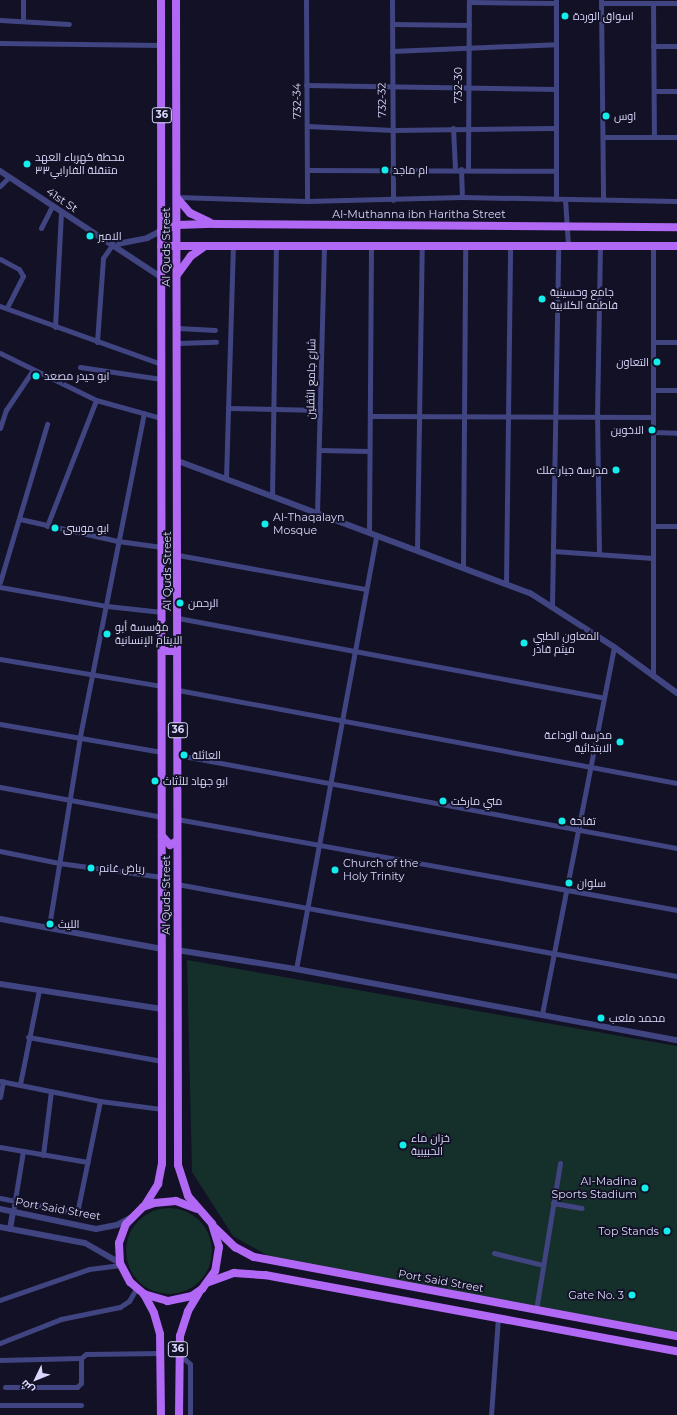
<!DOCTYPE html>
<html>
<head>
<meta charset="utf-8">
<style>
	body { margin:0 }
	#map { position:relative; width:677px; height:1415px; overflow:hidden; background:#121125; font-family:Montserrat,Cairo,sans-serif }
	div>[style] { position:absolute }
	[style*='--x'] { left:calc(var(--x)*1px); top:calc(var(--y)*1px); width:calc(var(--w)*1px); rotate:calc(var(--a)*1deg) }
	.green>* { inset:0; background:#152f2b }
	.round { border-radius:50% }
	.minor>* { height:5px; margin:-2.5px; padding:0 2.5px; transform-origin:2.5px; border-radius:2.5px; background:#404481 }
	.tertiary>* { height:6px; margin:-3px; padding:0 3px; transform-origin:3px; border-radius:3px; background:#404481 }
	.primary>* { height:8px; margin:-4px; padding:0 4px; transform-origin:4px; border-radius:4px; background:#b168f4 }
	.dots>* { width:11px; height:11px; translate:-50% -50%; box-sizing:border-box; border:2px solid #121125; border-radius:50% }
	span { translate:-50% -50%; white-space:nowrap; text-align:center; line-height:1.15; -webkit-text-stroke:3.5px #121125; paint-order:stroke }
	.shield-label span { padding:1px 3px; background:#121125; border:1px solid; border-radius:3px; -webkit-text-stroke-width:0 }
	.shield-label { font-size:10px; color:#d9d8fc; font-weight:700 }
	.poi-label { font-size:11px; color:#d9d8fc }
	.left { translate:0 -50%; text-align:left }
	.right { translate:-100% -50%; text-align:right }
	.street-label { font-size:11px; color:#d9d8fc }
	.north { position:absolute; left:16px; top:1359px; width:40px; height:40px; -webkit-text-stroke:3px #121125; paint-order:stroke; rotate:227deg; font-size:11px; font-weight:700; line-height:16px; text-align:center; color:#d9d8fc }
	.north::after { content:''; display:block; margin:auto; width:14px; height:18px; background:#d9d8fc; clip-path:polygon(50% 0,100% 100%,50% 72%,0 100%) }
</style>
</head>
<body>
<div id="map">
	<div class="green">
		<i style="clip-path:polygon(187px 960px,677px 1046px,677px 1336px,281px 1263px,233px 1236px,192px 1172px)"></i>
		<i class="round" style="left:126px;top:1208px;width:86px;height:86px"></i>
	</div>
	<div class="minor">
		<i style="--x:23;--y:0;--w:21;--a:90"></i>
		<i style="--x:306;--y:0;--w:201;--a:89.7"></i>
		<i style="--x:392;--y:0;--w:200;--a:89.7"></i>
		<i style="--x:601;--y:0;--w:199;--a:89.4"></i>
		<i style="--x:469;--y:2;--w:87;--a:0.7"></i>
		<i style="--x:601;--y:3;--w:76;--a:0"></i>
		<i style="--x:653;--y:3;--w:134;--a:89.6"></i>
		<i style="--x:0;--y:20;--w:69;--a:3.3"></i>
		<i style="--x:392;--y:24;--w:77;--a:0.7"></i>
		<i style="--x:0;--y:43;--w:162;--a:0.7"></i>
		<i style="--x:653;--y:46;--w:24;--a:0"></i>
		<i style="--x:392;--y:51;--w:164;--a:-2.4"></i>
		<i style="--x:306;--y:85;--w:250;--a:0.9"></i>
		<i style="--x:654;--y:91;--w:23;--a:0"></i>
		<i style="--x:307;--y:126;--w:86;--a:2.7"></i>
		<i style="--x:393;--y:130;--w:163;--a:-0.7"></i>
		<i style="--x:453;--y:128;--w:41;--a:87.2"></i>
		<i style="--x:603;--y:137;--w:74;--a:0"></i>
		<i style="--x:461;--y:169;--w:28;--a:88"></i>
		<i style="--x:468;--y:169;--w:169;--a:-89.7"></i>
		<i style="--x:307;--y:170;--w:249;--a:0.2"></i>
		<i style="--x:0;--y:186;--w:13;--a:-45"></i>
		<i style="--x:177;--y:197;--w:130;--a:1.8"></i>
		<i style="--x:307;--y:201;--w:155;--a:-1.5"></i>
		<i style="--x:462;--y:197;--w:215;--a:1.1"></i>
		<i style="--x:556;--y:199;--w:199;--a:-90"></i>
		<i style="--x:565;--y:199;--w:47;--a:86.3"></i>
		<i style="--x:41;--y:228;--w:25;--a:-63"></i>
		<i style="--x:0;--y:259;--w:21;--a:28"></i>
		<i style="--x:19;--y:269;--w:8;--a:60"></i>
		<i style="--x:23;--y:276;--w:36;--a:117"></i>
		<i style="--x:0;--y:306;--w:171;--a:19.8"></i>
		<i style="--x:55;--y:327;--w:115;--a:-87"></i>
		<i style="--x:178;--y:328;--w:37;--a:3"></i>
		<i style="--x:97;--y:342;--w:84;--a:-85.9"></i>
		<i style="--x:103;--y:258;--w:16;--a:-55"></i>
		<i style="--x:653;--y:342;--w:24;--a:0"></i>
		<i style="--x:178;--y:343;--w:38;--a:-2"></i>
		<i style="--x:0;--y:353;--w:107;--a:26.1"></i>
		<i style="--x:96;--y:400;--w:67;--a:15.5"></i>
		<i style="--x:80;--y:367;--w:82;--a:8.4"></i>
		<i style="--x:653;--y:390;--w:24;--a:0"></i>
		<i style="--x:228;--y:408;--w:92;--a:1.2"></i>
		<i style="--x:370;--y:416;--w:283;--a:0.2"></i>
		<i style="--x:0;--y:428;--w:19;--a:-72"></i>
		<i style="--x:6;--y:410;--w:48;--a:-56"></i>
		<i style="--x:653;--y:432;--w:24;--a:2"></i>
		<i style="--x:319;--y:450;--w:50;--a:1.1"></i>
		<i style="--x:226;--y:479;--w:234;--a:-88.3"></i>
		<i style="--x:272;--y:496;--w:250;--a:-89.1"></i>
		<i style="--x:317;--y:514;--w:269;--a:-88.5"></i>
		<i style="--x:20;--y:519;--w:100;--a:12.7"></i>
		<i style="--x:118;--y:541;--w:44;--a:7.8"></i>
		<i style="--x:47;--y:526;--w:135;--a:-68.7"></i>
		<i style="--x:653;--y:526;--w:24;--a:0"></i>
		<i style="--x:369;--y:533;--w:288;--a:-89.6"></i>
		<i style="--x:417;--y:550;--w:305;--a:-89.1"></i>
		<i style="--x:553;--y:551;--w:100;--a:4"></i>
		<i style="--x:599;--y:554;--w:137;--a:-90.8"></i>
		<i style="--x:597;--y:417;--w:171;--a:-89"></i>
		<i style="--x:178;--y:555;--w:191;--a:10.3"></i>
		<i style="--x:463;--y:566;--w:321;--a:-89.6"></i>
		<i style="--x:0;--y:582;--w:165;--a:-73.4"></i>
		<i style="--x:506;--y:583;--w:336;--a:-89.3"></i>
		<i style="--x:0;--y:587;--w:109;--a:10.1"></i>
		<i style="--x:107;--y:606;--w:55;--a:6.2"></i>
		<i style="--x:552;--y:605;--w:359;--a:-89"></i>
		<i style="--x:178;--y:618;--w:433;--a:10.6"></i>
		<i style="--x:0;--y:659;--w:163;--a:9.5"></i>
		<i style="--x:653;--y:676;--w:430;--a:-90"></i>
		<i style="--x:178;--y:690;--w:508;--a:10.56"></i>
		<i style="--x:0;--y:724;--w:164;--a:9.8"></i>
		<i style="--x:178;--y:755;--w:508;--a:10.56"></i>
		<i style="--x:0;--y:787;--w:165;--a:10.5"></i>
		<i style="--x:177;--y:819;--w:508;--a:10.31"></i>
		<i style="--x:0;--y:851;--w:60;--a:11.5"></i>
		<i style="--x:59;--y:863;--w:104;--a:7.7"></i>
		<i style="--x:177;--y:884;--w:508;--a:10.43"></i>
		<i style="--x:49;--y:926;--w:193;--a:-80.7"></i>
		<i style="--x:80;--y:736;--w:329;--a:-78.8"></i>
		<i style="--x:296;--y:969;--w:440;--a:-79.5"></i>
		<i style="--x:542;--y:1014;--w:374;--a:-78.9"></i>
		<i style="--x:28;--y:1037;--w:136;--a:10.2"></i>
		<i style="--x:0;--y:1081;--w:102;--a:11.3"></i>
		<i style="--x:100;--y:1101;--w:63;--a:7.4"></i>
		<i style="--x:20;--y:1084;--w:96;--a:-78.6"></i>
		<i style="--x:0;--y:1097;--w:16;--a:-79"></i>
		<i style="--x:0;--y:1147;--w:89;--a:9.7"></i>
		<i style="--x:43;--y:1155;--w:64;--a:-82.9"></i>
		<i style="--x:0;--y:1198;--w:78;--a:11"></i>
		<i style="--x:77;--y:1213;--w:114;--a:-78.4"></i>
		<i style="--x:553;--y:1203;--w:29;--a:10"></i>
		<i style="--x:13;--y:1212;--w:62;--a:-80.7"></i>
		<i style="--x:494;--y:1253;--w:50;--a:13.8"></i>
		<i style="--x:0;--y:1300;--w:94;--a:-19.2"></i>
		<i style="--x:89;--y:1269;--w:32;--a:-7"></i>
		<i style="--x:536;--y:1310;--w:149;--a:-80.7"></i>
		<i style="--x:0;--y:1343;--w:66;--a:-21.5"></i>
		<i style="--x:61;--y:1319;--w:60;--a:-11.5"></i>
		<i style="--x:120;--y:1307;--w:11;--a:-34"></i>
		<i style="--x:129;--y:1301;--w:14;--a:-60"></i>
		<i style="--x:180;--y:1355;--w:13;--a:42"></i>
		<i style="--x:190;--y:1364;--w:51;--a:90"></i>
		<i style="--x:0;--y:1360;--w:81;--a:-1.4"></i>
		<i style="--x:81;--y:1358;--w:6;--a:-39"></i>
		<i style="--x:86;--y:1354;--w:75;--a:-0.8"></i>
		<i style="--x:5;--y:1387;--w:72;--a:0"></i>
		<i style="--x:77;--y:1387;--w:6;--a:-45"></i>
		<i style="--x:81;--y:1383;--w:25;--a:-90"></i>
		<i style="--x:0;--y:1405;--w:81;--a:0"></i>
		<i style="--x:491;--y:1415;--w:97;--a:-85.9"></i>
	</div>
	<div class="tertiary">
		<i style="--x:0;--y:171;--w:194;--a:33.4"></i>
		<i style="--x:112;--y:245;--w:36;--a:-11"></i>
		<i style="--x:147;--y:238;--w:16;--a:-27"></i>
		<i style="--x:178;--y:461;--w:376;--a:20.6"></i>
		<i style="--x:530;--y:593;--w:100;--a:32.7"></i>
		<i style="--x:614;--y:647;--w:78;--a:36.1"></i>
		<i style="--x:0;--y:919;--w:165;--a:10.5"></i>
		<i style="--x:177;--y:950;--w:121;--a:9.1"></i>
		<i style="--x:296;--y:969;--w:388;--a:10.6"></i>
		<i style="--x:0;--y:984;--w:164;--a:8.8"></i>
		<i style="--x:0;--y:1209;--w:98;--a:11.8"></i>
		<i style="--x:96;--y:1229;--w:21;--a:-11"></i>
		<i style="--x:117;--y:1225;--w:15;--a:-28"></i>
		<i style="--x:0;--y:1227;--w:86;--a:10.7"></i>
		<i style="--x:85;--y:1243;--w:40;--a:29.7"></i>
		<i style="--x:10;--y:1229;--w:17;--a:-80"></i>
	</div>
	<div class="primary">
		<i style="--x:176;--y:0;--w:1165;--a:89.9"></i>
		<i style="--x:178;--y:1165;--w:33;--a:72"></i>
		<i style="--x:188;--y:1196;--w:37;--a:49"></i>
		<i style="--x:212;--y:1224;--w:24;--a:73"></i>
		<i style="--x:219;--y:1247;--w:24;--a:99"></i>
		<i style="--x:215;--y:1271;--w:22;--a:126"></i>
		<i style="--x:202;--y:1289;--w:12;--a:145"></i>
		<i style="--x:192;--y:1296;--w:25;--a:168"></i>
		<i style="--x:168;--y:1301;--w:25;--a:-164"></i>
		<i style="--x:144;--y:1294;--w:18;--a:-139"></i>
		<i style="--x:130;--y:1282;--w:21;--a:-118"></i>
		<i style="--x:120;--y:1263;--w:20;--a:-93"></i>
		<i style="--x:119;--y:1243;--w:20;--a:-70"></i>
		<i style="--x:126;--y:1224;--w:24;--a:-45"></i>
		<i style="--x:143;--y:1207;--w:12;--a:-20"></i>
		<i style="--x:154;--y:1203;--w:22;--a:-5"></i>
		<i style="--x:176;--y:1201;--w:22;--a:21"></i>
		<i style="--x:177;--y:198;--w:20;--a:49"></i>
		<i style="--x:190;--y:213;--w:21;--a:25"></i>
		<i style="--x:161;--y:231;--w:17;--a:-21"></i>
		<i style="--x:177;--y:225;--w:37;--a:-2"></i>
		<i style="--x:214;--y:224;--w:463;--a:0.4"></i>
		<i style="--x:161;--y:246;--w:516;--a:0"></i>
		<i style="--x:177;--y:275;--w:24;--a:-54"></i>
		<i style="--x:191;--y:256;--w:16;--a:-35"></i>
		<i style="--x:162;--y:651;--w:15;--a:0"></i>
		<i style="--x:162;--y:836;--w:12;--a:48"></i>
		<i style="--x:170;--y:845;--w:8;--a:-30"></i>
		<i style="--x:145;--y:1205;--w:25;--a:-58"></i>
		<i style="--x:158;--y:1184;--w:20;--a:-79"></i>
		<i style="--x:162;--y:1164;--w:1164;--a:-90.05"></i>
		<i style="--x:215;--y:1228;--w:28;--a:44"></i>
		<i style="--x:235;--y:1247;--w:21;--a:28"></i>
		<i style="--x:254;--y:1257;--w:430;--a:10.6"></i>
		<i style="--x:209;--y:1282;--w:27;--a:-20"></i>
		<i style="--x:234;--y:1273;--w:31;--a:4"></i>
		<i style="--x:265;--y:1275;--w:419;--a:10.5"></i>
		<i style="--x:144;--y:1294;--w:21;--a:62"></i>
		<i style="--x:154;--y:1313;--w:22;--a:74"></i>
		<i style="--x:160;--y:1334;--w:81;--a:89.3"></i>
		<i style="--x:179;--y:1415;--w:79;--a:-89.3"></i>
		<i style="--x:180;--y:1336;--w:26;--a:-72"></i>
		<i style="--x:188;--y:1311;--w:21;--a:-59"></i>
	</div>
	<div class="dots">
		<i style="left:565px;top:16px;background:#13edec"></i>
		<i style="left:606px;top:116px;background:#13edec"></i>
		<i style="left:27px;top:164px;background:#13edec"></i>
		<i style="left:385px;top:170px;background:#13edec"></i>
		<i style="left:90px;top:236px;background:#13edec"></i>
		<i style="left:542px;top:299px;background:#13edec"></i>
		<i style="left:657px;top:362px;background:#13edec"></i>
		<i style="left:36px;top:376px;background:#13edec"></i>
		<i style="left:652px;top:430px;background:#13edec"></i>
		<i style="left:616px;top:470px;background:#13edec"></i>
		<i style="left:265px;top:524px;background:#13edec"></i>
		<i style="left:55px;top:528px;background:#13edec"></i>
		<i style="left:180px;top:603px;background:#13edec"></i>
		<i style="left:107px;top:634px;background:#13edec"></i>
		<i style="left:524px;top:643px;background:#13edec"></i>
		<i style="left:620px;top:742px;background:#13edec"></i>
		<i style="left:184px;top:755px;background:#13edec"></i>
		<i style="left:155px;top:781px;background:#13edec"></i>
		<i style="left:443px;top:801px;background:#13edec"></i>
		<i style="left:562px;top:821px;background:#13edec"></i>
		<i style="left:91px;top:868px;background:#13edec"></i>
		<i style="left:335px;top:870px;background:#13edec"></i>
		<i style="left:569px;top:883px;background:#13edec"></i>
		<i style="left:50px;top:924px;background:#13edec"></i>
		<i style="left:601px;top:1018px;background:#13edec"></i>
		<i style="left:403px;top:1145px;background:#13edec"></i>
		<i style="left:645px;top:1188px;background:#13edec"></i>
		<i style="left:667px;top:1231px;background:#13edec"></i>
		<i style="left:632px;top:1295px;background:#13edec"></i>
	</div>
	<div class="shield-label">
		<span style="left:162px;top:115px">36</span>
		<span style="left:178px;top:730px">36</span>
		<span style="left:178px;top:1349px">36</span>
	</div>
	<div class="poi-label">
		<span class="left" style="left:573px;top:16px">اسواق الوردة</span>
		<span class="left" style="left:614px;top:116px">اوس</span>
		<span class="left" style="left:35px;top:164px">محطة كهرباء العهد<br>متنقلة الفارابي٣٣</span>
		<span class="left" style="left:393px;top:170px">ام ماجد</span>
		<span class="left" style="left:98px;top:236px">الامير</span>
		<span class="left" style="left:550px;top:299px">جامع وحسينية<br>فاطمه الكلابية</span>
		<span class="right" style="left:649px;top:362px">التعاون</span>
		<span class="left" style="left:44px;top:376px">ابو حيدر مصعد</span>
		<span class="right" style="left:644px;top:430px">الاخوين</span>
		<span class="right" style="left:608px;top:470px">مدرسة جبار علك</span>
		<span class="left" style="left:273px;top:524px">Al-Thaqalayn<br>Mosque</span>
		<span class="left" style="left:63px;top:528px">ابو موسى</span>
		<span class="left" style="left:188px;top:603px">الرحمن</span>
		<span class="left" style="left:115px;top:634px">مؤسسة أبو<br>الايتام الإنسانية</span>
		<span class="left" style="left:533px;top:643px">المعاون الطبي<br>ميثم قادر</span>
		<span class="right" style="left:612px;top:742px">مدرسة الوداعة<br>الابتدائية</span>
		<span class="left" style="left:192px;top:755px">العائلة</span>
		<span class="left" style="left:163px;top:781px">ابو جهاد للأثاث</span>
		<span class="left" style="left:451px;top:801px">مني ماركت</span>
		<span class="left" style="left:570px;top:821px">تفاحة</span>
		<span class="left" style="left:343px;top:870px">Church of the<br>Holy Trinity</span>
		<span class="left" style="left:99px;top:868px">رياض غانم</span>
		<span class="left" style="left:577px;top:883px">سلوان</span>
		<span class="left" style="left:58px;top:924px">الليث</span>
		<span class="left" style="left:609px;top:1018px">محمد ملعب</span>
		<span class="left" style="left:411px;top:1145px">خزان ماء<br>الحبيبية</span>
		<span class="right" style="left:637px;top:1188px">Al-Madina<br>Sports Stadium</span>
		<span class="right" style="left:659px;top:1231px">Top Stands</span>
		<span class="right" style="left:624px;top:1295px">Gate No. 3</span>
	</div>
	<div class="street-label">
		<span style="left:458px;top:85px;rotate:-90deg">732-30</span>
		<span style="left:382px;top:100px;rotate:-91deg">732-32</span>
		<span style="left:297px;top:101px;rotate:-91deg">732-34</span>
		<span style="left:62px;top:200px;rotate:34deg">41st St</span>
		<span style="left:419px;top:214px">Al-Muthanna ibn Haritha Street</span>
		<span style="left:166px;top:247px;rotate:-90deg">Al Quds Street</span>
		<span style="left:311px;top:379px;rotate:-89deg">شارع جامع الثقلين</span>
		<span style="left:167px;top:571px;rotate:-90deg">Al Quds Street</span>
		<span style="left:166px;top:895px;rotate:-90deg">Al Quds Street</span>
		<span style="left:58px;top:1209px;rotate:10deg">Port Said Street</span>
		<span style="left:441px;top:1281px;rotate:10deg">Port Said Street</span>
	</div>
	<div class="north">ش</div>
</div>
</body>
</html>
